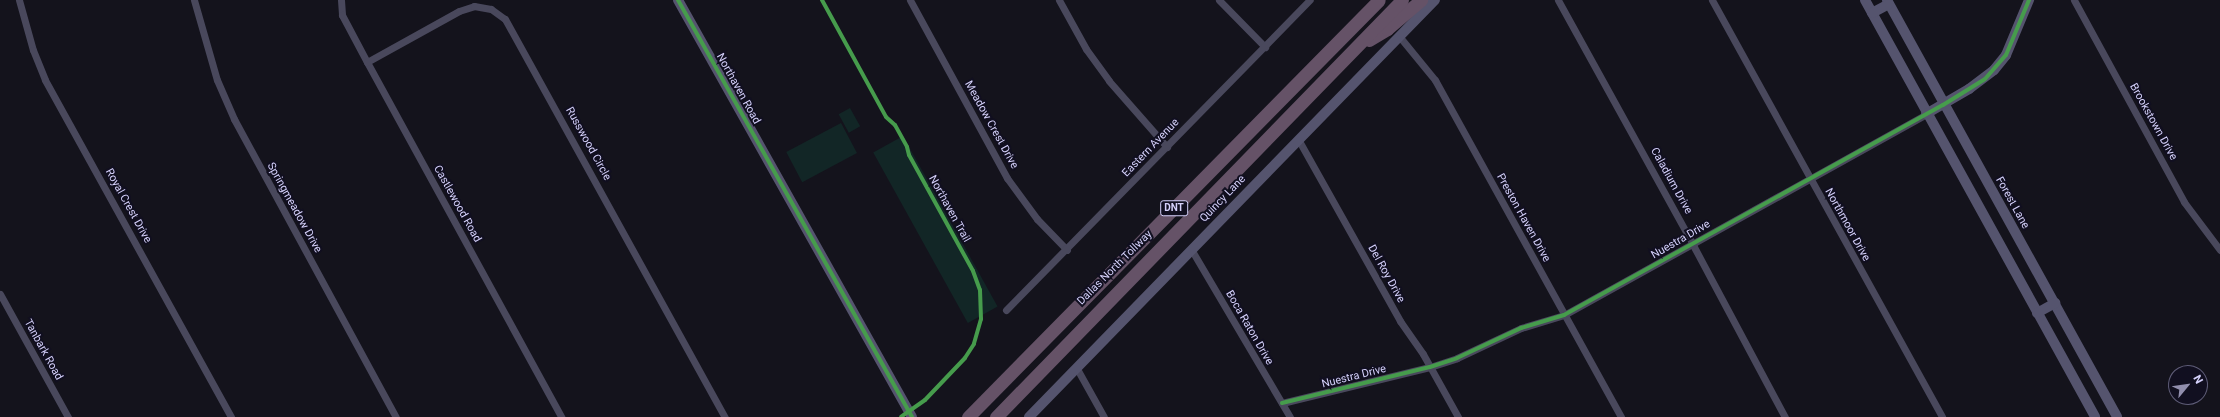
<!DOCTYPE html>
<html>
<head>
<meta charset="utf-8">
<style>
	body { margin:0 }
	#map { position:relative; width:2220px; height:417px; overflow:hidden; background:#14131c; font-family:Roboto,sans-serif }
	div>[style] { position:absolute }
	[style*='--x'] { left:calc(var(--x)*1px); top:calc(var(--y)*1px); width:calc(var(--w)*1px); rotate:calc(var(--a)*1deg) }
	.green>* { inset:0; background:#122626; transform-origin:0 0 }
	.street>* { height:7px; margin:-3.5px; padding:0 3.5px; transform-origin:3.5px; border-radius:3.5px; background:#49485c }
	.secondary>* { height:10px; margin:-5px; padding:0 5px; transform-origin:5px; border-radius:5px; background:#55546e }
	.highway>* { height:13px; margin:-6.5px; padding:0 6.5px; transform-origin:6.5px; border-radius:6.5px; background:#655267 }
	.cycleway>* { height:4px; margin:-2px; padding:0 2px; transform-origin:2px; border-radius:2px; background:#469c4c }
	span { translate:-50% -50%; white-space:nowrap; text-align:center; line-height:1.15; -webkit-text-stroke:4px #110f20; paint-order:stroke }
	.shield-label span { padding:1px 3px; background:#110f20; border:1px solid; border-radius:3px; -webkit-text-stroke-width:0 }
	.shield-label { font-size:10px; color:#d5d1fb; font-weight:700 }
	.street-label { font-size:11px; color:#d5d1fb }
	.north { position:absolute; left:2168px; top:365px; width:40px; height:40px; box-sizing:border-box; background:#110f20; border:1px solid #5f5d78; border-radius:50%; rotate:61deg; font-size:11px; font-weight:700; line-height:16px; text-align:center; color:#d5d1fb }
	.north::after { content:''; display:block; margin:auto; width:14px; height:18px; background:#918ead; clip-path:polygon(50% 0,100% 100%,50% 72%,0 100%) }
</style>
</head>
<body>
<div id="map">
	<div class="green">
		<i style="left:850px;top:108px;width:21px;height:13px;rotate:61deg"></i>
		<i style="left:841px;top:123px;width:34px;height:62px;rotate:62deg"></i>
		<i style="left:903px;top:136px;width:195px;height:34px;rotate:61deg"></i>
	</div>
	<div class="street">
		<i style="--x:19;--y:0;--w:52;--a:74.4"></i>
		<i style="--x:33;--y:50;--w:32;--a:68"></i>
		<i style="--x:45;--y:80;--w:385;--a:61.1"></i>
		<i style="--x:194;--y:0;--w:83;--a:74"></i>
		<i style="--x:217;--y:80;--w:43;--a:66.4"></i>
		<i style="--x:234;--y:119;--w:339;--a:61.5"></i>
		<i style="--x:341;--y:0;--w:15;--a:86"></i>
		<i style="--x:342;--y:15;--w:53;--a:62"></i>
		<i style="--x:367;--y:62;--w:405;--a:61.3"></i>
		<i style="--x:910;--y:0;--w:203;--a:61.4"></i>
		<i style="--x:1007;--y:178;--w:51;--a:53.8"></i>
		<i style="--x:1037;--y:219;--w:43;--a:45.9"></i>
		<i style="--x:1059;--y:0;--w:56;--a:61.1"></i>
		<i style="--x:1086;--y:49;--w:39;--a:54"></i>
		<i style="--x:1109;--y:81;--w:88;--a:48.7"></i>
		<i style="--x:1219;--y:0;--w:66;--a:45.6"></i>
		<i style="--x:1558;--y:0;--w:280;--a:61.1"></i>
		<i style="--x:1693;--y:245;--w:195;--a:61.9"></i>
		<i style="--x:1712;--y:0;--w:476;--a:61.1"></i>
		<i style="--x:2074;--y:0;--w:230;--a:61.4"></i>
		<i style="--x:2184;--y:202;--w:60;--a:53.1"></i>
		<i style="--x:1399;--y:36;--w:57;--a:50.7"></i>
		<i style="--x:1435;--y:80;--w:385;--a:61.1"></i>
		<i style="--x:367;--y:62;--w:105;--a:-29"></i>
		<i style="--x:459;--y:11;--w:16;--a:-18"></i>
		<i style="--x:474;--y:6;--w:17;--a:10"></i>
		<i style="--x:491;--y:9;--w:17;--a:36"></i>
		<i style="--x:505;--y:19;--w:455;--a:61.1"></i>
		<i style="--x:1298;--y:139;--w:209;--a:60.7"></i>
		<i style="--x:1400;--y:321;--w:40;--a:55.1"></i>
		<i style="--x:1423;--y:354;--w:72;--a:60.9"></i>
		<i style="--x:1191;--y:249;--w:195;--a:59.5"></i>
		<i style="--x:0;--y:294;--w:141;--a:61.1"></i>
		<i style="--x:1006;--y:310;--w:434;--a:-45.6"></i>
		<i style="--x:1076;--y:367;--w:57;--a:60.8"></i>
		<i style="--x:1282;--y:403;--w:152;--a:-13.7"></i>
		<i style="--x:1430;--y:367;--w:28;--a:-18"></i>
		<i style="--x:1457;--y:358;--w:71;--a:-25.1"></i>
		<i style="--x:1521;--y:328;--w:45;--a:-16.8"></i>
		<i style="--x:1564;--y:315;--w:414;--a:-29"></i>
	</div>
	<div class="secondary">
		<i style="--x:678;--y:0;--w:478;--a:60.7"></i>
		<i style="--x:1865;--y:0;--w:476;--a:61.1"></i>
		<i style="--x:1887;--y:0;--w:476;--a:61.1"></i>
		<i style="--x:1872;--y:13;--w:19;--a:-28"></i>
		<i style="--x:1926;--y:114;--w:50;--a:-30.2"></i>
		<i style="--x:1969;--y:89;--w:31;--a:-37"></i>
		<i style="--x:1994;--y:70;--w:19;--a:-51"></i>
		<i style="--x:2006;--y:55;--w:60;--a:-67.3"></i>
		<i style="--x:2037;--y:313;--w:21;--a:-29"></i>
		<i style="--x:1029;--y:417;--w:582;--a:-45.77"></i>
	</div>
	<div class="highway">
		<i style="--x:1369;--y:40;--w:21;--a:-31"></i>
		<i style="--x:1387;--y:29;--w:45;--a:-40.5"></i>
		<i style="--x:968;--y:417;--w:585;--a:-45.42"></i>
		<i style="--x:996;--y:417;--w:582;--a:-45.77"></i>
	</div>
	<div class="cycleway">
		<i style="--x:678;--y:0;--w:478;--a:60.7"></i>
		<i style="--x:822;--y:0;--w:133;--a:61.3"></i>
		<i style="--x:886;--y:117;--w:12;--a:42"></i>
		<i style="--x:895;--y:125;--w:25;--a:61"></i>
		<i style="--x:907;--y:147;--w:8;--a:76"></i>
		<i style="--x:909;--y:155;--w:132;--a:61.1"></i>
		<i style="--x:973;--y:271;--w:20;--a:70"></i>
		<i style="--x:980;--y:290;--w:29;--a:88"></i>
		<i style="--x:981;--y:319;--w:26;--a:106"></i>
		<i style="--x:974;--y:344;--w:17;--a:123"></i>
		<i style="--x:965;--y:358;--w:58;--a:133.6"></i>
		<i style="--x:925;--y:400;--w:29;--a:145"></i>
		<i style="--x:1282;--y:403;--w:152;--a:-13.7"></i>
		<i style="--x:1430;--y:367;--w:28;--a:-18"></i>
		<i style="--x:1457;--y:358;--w:71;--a:-25.1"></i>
		<i style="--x:1521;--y:328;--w:45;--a:-16.8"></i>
		<i style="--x:1564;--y:315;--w:433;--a:-29"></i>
		<i style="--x:1943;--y:105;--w:49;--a:-31.8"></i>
		<i style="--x:1985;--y:79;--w:32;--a:-49"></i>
		<i style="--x:2006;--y:55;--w:60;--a:-67.3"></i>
	</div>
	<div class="shield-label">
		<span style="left:1174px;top:208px">DNT</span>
	</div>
	<div class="street-label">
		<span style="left:738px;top:89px;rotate:61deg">Northaven Road</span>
		<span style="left:2153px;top:122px;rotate:61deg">Brookstown Drive</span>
		<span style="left:991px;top:125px;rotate:61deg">Meadow Crest Drive</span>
		<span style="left:588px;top:144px;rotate:61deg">Russwood Circle</span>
		<span style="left:1151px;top:148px;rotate:-46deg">Eastern Avenue</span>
		<span style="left:1671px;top:181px;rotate:61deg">Caladium Drive</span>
		<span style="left:1223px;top:199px;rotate:-46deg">Quincy Lane</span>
		<span style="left:2012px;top:203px;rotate:61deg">Forest Lane</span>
		<span style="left:457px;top:204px;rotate:61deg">Castlewood Road</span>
		<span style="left:128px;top:206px;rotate:61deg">Royal Crest Drive</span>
		<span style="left:294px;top:208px;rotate:61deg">Springmeadow Drive</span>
		<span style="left:949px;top:209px;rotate:61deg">Northaven Trail</span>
		<span style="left:1523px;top:218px;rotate:61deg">Preston Haven Drive</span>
		<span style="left:1847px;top:225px;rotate:61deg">Northmoor Drive</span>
		<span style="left:1681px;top:240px;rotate:-30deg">Nuestra Drive</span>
		<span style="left:1115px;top:268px;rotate:-45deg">Dallas North Tollway</span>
		<span style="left:1386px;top:274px;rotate:61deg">Del Roy Drive</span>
		<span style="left:1249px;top:328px;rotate:60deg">Boca Raton Drive</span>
		<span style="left:43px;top:350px;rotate:61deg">Tanbark Road</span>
		<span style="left:1354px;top:377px;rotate:-14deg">Nuestra Drive</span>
	</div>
	<div class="north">N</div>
</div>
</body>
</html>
